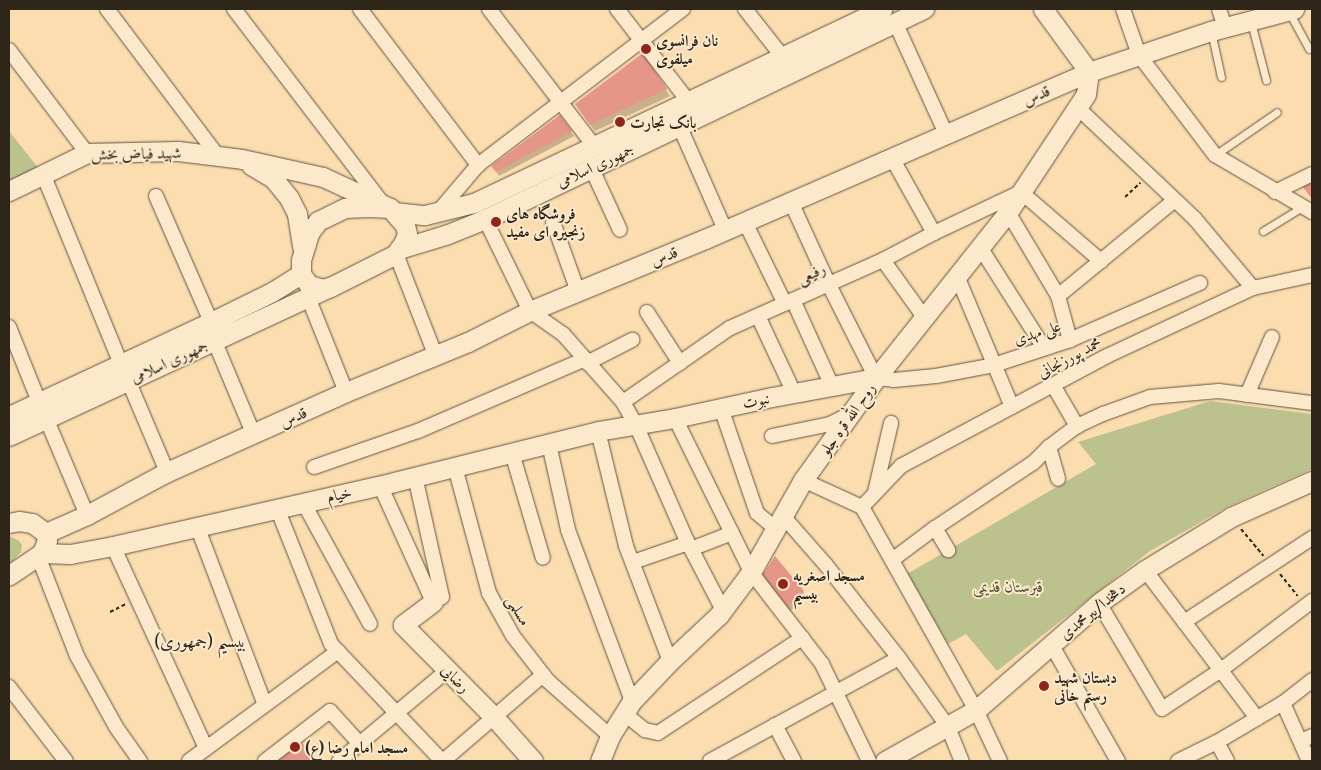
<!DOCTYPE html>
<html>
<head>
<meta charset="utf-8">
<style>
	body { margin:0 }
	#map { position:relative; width:1321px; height:770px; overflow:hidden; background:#fbddb0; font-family:"Gentium Book Plus",Amiri,serif }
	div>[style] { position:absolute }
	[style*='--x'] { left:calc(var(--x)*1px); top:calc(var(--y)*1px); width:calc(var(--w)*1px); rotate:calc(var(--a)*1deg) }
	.green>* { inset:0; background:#bcc28d }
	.shadow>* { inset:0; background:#0003 }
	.building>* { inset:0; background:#e59688 }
	.path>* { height:2px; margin-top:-1px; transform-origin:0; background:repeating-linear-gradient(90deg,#2f261a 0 4px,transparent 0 6.5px) }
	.roads { filter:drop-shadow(0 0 1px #625440) drop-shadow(0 0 1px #625440) }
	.lane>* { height:7px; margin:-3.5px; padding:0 3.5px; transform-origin:3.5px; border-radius:3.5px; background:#fce9cc }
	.street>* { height:14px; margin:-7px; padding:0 7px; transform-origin:7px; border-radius:7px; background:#fce9cc }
	.secondary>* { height:19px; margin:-9.5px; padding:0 9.5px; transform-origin:9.5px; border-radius:9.5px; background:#fce9cc }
	.dots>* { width:14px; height:14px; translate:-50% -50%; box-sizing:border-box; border:2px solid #fce9cc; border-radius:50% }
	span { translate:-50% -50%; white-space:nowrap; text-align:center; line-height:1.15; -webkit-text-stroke:4px #fce9cc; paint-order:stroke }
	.poi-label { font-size:16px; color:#2f261a; font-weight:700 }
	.left { translate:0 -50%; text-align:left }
	.street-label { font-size:16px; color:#2f261a }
	.park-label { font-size:16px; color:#524d37; font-style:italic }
	.neighbourhood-label { font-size:18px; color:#2f261a }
	.frame { position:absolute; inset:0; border:10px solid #2f261a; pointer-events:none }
</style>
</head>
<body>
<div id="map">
	<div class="green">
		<i style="clip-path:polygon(9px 131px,43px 174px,9px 189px)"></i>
		<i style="clip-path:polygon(1210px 401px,1312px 414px,1312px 469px,1229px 506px,1150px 551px,997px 671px,966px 634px,948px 644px,907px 574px,1096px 464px,1078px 442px)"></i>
		<i style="clip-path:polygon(9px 536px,19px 541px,22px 545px,21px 552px,9px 565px)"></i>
	</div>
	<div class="shadow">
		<i style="clip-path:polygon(643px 55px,670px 96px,595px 131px,580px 111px)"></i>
		<i style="clip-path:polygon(560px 117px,574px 136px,499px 176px,493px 167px)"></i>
		<i style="clip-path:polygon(766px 581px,803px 592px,806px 596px,790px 611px)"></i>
		<i style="clip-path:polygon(313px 757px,316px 761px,268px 761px)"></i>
	</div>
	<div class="building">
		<i style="clip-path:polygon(643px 53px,667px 89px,590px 125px,575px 104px)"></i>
		<i style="clip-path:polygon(560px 115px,572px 131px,496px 172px,491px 166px)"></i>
		<i style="clip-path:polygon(1312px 181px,1312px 199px,1302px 186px)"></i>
		<i style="clip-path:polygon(775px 556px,804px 591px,787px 607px,761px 577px)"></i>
		<i style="clip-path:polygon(297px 737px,314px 756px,308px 761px,265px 761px)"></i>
	</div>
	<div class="path">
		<i style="--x:1125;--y:197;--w:21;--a:-43"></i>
		<i style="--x:1241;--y:529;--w:35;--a:50"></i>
		<i style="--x:1280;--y:574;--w:28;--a:51"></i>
		<i style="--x:110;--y:612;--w:18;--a:-27"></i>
	</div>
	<div class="roads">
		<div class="lane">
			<i style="--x:1289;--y:12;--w:42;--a:61.6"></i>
			<i style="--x:1251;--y:22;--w:60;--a:75.5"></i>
			<i style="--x:1211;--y:31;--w:47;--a:77.7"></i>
			<i style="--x:1215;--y:155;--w:75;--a:-34.7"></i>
			<i style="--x:1263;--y:231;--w:46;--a:-31.6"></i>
		</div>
		<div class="street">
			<i style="--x:107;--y:9;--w:183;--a:53"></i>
			<i style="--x:234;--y:9;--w:247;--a:52.6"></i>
			<i style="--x:360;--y:9;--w:196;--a:52.9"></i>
			<i style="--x:489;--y:9;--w:173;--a:52.5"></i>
			<i style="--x:617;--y:9;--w:116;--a:52.3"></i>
			<i style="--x:745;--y:9;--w:60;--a:51.8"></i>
			<i style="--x:1123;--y:9;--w:49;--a:70.8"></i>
			<i style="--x:1139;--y:55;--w:126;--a:52.8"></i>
			<i style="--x:1215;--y:155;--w:113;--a:30.4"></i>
			<i style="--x:1219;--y:9;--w:19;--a:72"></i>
			<i style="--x:895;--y:22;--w:123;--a:65.5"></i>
			<i style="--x:9;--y:50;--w:129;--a:52.9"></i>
			<i style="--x:1077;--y:107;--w:163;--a:43.5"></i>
			<i style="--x:1195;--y:219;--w:90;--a:50"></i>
			<i style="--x:679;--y:125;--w:115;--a:66.3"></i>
			<i style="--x:892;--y:158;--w:86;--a:60.8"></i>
			<i style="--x:591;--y:167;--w:69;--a:65.3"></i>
			<i style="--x:43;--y:174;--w:205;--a:67.7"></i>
			<i style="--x:1275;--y:192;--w:41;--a:-25.9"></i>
			<i style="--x:156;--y:196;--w:137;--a:66.4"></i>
			<i style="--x:791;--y:202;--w:91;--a:65.4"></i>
			<i style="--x:829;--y:285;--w:104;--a:63.2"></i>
			<i style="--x:876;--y:378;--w:18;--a:6"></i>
			<i style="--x:894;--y:380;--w:42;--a:-5.4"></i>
			<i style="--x:936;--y:376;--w:59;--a:-10.7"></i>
			<i style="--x:994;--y:365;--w:80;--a:-18.2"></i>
			<i style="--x:1070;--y:340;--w:142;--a:-23.7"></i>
			<i style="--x:438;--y:212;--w:62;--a:-49.6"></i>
			<i style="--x:478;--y:165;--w:258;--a:-37.3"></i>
			<i style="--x:1008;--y:212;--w:98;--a:59.2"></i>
			<i style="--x:1058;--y:296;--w:46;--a:74.7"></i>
			<i style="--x:485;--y:219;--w:102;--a:63.9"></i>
			<i style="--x:530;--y:311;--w:40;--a:34.9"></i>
			<i style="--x:563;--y:334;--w:91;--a:48.6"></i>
			<i style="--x:623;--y:402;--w:26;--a:61"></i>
			<i style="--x:636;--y:425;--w:124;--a:66.3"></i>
			<i style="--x:686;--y:539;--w:80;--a:62.5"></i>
			<i style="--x:553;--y:222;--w:74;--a:70.3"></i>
			<i style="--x:745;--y:222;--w:91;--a:64"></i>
			<i style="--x:980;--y:247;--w:120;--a:57.6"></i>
			<i style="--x:396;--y:254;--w:107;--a:68.7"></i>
			<i style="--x:883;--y:260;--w:70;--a:54.3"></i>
			<i style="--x:957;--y:276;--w:142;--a:67.2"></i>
			<i style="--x:1058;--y:296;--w:151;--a:-39.4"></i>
			<i style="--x:308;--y:297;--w:102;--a:68.2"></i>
			<i style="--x:793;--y:300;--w:94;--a:65.6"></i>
			<i style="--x:647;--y:312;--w:61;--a:57.1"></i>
			<i style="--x:758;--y:316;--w:85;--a:64.9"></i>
			<i style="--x:9;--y:327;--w:81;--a:68.2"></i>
			<i style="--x:214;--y:340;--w:103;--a:67.2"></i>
			<i style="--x:587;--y:363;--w:51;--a:-27.1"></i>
			<i style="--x:128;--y:380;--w:100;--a:67"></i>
			<i style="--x:1053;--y:385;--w:48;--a:59.7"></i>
			<i style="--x:1247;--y:395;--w:63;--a:-66.7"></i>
			<i style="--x:623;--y:402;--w:130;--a:-34.7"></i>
			<i style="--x:730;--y:328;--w:167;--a:-24"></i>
			<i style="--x:883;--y:260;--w:58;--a:-27.9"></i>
			<i style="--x:934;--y:233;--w:96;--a:-25.2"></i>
			<i style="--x:1021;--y:192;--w:106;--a:40.8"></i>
			<i style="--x:721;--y:408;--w:111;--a:71.1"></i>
			<i style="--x:757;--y:513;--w:25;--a:40"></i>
			<i style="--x:46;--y:418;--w:105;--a:67.1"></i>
			<i style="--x:675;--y:418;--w:172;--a:63.7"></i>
			<i style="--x:751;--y:572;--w:116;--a:52.3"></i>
			<i style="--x:822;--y:664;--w:108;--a:64.1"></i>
			<i style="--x:598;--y:431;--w:118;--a:76.3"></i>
			<i style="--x:626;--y:546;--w:123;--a:69.1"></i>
			<i style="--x:772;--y:436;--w:59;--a:-11.7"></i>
			<i style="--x:830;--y:424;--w:20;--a:-27"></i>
			<i style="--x:549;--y:444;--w:88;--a:77.5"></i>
			<i style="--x:568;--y:530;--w:183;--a:69.5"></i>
			<i style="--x:1049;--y:447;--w:33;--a:74"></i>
			<i style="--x:512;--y:453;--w:109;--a:73.6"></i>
			<i style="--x:314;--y:467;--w:110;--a:-19.1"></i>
			<i style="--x:418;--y:431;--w:182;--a:-23.3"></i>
			<i style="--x:455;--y:467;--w:131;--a:74.9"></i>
			<i style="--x:489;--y:593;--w:49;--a:60.8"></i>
			<i style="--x:513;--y:636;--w:57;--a:52.1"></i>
			<i style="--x:548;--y:681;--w:83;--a:41.6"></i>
			<i style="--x:803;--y:480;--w:65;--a:24.6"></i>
			<i style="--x:862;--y:507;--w:233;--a:60.7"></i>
			<i style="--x:976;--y:710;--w:56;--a:64.8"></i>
			<i style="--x:380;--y:485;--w:128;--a:65.6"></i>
			<i style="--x:433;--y:602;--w:10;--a:-29"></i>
			<i style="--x:442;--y:597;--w:124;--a:-102.6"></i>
			<i style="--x:875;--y:492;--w:71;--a:-76.9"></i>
			<i style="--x:303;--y:502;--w:139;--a:61.2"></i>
			<i style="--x:862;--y:507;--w:57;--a:-46.4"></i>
			<i style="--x:901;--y:466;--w:234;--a:-28.1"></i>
			<i style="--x:1107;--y:356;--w:161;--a:-25"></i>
			<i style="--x:1253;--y:288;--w:60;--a:-12.4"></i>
			<i style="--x:277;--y:508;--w:146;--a:68.3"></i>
			<i style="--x:331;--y:644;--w:161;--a:46.5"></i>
			<i style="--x:783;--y:516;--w:65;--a:48.7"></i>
			<i style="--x:826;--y:565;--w:118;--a:51.9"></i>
			<i style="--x:899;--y:658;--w:85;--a:54.6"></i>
			<i style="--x:948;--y:727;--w:37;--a:68"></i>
			<i style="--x:197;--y:526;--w:191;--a:69.2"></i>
			<i style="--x:935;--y:528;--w:26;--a:59"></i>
			<i style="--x:113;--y:546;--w:222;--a:65.3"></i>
			<i style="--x:691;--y:549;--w:44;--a:-21.3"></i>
			<i style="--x:38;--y:556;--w:107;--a:68.7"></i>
			<i style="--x:77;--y:656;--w:81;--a:61.2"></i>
			<i style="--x:116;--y:727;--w:42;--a:54.8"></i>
			<i style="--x:892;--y:560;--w:54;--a:-36.7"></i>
			<i style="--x:935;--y:528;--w:118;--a:-33.6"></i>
			<i style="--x:1033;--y:463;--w:23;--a:-45"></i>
			<i style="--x:1049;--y:447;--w:35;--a:-37"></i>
			<i style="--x:1077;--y:426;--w:29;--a:-25"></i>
			<i style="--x:1103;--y:414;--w:50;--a:-19.9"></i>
			<i style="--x:1150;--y:397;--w:69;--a:-5"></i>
			<i style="--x:1219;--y:391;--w:94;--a:7.4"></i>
			<i style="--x:633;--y:562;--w:58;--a:-19.1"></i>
			<i style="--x:1145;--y:570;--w:186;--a:52.9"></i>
			<i style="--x:1099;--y:603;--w:123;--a:59.3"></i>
			<i style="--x:1162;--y:709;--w:71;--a:-33.5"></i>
			<i style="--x:1221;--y:670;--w:114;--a:-37.2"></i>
			<i style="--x:1184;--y:622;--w:153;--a:-33.3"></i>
			<i style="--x:1051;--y:644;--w:135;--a:60.2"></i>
			<i style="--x:9;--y:687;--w:93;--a:52.4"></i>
			<i style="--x:1283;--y:703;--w:64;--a:65.9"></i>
			<i style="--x:625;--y:714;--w:26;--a:39"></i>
			<i style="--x:645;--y:730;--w:13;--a:13"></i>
			<i style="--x:658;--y:733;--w:173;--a:-33.4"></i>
			<i style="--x:775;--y:725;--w:41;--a:62.2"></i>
			<i style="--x:1301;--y:741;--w:12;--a:-24"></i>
			<i style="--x:1217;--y:742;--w:21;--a:62"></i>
			<i style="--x:189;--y:761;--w:185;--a:-36.4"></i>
			<i style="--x:265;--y:761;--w:82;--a:-37.6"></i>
			<i style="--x:330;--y:711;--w:45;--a:47.7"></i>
			<i style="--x:339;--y:761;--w:142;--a:-39.9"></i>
			<i style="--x:443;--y:761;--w:132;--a:-40.7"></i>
			<i style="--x:710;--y:761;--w:215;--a:-28.6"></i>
			<i style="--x:1178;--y:761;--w:43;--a:-26"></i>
			<i style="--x:1217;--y:742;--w:77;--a:-30.6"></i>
			<i style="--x:1283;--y:703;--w:37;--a:-38"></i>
		</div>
		<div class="secondary">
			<i style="--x:1043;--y:9;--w:78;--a:53.9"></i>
			<i style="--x:251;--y:165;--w:26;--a:31"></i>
			<i style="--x:273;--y:178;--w:26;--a:51"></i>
			<i style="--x:289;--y:198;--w:18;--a:63"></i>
			<i style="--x:297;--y:214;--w:33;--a:81"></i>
			<i style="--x:9;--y:191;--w:87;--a:-26"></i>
			<i style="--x:87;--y:153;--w:91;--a:-1.3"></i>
			<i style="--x:178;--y:151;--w:64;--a:7.1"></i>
			<i style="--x:242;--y:159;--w:83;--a:12.5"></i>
			<i style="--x:323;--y:177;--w:74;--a:24.8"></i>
			<i style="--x:370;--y:207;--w:20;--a:3"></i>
			<i style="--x:390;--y:208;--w:23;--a:49"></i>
			<i style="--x:405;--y:225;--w:9;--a:77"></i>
			<i style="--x:407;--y:234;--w:9;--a:111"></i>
			<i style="--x:404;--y:242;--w:14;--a:124"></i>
			<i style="--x:396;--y:254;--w:74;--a:153.4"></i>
			<i style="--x:330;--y:287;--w:7;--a:164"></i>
			<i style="--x:323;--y:289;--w:15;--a:-164"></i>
			<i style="--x:309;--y:285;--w:14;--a:-126"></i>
			<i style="--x:301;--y:274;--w:14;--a:-90"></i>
			<i style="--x:301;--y:260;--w:28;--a:-73"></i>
			<i style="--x:309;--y:233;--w:15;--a:-53"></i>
			<i style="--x:318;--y:221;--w:30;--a:-26"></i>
			<i style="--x:345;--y:208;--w:25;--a:-2"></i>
			<i style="--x:394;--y:212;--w:31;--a:6"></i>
			<i style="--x:425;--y:215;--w:50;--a:-13.8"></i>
			<i style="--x:474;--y:203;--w:452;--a:-25.4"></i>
			<i style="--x:399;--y:249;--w:51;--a:-17"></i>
			<i style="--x:448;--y:234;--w:40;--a:-22"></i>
			<i style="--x:485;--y:219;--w:487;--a:-25.6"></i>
			<i style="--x:9;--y:416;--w:223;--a:-25"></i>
			<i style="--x:211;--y:322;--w:68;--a:-26.2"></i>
			<i style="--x:272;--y:292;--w:34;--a:-32"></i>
			<i style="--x:9;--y:436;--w:354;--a:-24.9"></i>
			<i style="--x:9;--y:523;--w:10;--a:-11"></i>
			<i style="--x:19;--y:521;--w:13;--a:9"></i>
			<i style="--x:32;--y:523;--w:17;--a:36"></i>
			<i style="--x:46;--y:533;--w:7;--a:82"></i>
			<i style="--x:47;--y:540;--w:14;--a:111"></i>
			<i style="--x:42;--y:553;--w:40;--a:146"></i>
			<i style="--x:46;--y:533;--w:45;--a:-23.7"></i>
			<i style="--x:87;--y:515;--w:91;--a:-28.3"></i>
			<i style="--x:167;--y:472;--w:196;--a:-24.1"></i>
			<i style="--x:346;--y:392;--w:132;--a:-22.3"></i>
			<i style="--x:468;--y:342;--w:69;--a:-26.6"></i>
			<i style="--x:530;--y:311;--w:189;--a:-22.4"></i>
			<i style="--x:705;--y:239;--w:419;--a:-23.5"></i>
			<i style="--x:1089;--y:72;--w:129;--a:-18.6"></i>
			<i style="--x:1211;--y:31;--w:86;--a:-14.8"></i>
			<i style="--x:42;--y:553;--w:28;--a:2"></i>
			<i style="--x:70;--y:554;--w:44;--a:-10.5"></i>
			<i style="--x:113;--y:546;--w:288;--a:-12.8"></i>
			<i style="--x:394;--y:482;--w:210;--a:-14"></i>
			<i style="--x:598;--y:431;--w:78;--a:-9.6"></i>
			<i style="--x:675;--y:418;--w:99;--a:-12.2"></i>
			<i style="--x:772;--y:397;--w:106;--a:-10.4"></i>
			<i style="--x:433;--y:602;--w:38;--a:143"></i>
			<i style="--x:403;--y:625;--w:129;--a:45.3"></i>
			<i style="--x:494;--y:717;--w:59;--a:48.4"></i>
			<i style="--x:600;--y:761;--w:27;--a:-68"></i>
			<i style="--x:610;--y:736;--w:41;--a:-57.8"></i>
			<i style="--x:632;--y:701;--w:55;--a:-46.5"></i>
			<i style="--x:670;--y:661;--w:67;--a:-43.2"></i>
			<i style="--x:719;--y:615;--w:54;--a:-53.3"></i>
			<i style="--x:751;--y:572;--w:106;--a:-60.5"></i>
			<i style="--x:803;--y:480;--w:125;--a:-54.4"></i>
			<i style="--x:876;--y:378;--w:212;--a:-51.5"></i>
			<i style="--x:1008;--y:212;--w:141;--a:-56.5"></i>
			<i style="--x:1086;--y:94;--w:22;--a:-82"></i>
			<i style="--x:885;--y:761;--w:104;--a:-29.3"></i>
			<i style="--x:976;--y:710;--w:163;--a:-41"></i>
			<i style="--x:1099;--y:603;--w:57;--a:-35.7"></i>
			<i style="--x:1145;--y:570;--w:101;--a:-31.6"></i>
			<i style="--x:1231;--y:517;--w:89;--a:-24"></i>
		</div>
	</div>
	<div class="dots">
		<i style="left:646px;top:49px;background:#8f2418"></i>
		<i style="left:620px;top:122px;background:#8f2418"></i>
		<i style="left:496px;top:222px;background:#8f2418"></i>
		<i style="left:783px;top:584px;background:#8f2418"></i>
		<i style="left:1044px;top:686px;background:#8f2418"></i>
		<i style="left:295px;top:747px;background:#8f2418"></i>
	</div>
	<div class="poi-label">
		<span class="left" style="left:656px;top:49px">نان فرانسوی<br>میلفوی</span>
		<span class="left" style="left:630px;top:122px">بانک تجارت</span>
		<span class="left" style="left:506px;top:222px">فروشگاه های<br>زنجیره ای مفید</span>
		<span class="left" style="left:793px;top:584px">مسجد اصغریه<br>بیسیم</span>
		<span class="left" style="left:1054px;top:686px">دبستان شهید<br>رستم خانی</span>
		<span class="left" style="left:305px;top:747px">مسجد امام رضا (ع)</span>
	</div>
	<div class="street-label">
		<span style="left:1036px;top:95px;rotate:-24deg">قدس</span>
		<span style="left:136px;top:153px;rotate:-1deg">شهید فیاض بخش</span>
		<span style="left:595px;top:165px;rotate:-25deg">جمهوری اسلامی</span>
		<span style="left:664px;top:256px;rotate:-23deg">قدس</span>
		<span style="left:811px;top:273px;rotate:-24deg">رفیعی</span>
		<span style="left:1037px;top:332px;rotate:-18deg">علی مهدی</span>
		<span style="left:1069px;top:357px;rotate:-28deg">محمد پورزنجانی</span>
		<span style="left:169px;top:361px;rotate:-25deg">جمهوری اسلامی</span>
		<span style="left:756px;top:400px;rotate:-12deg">نبوت</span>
		<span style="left:293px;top:417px;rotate:-25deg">قدس</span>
		<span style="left:847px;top:419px;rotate:-55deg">روح الله قره جلو</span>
		<span style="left:339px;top:494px;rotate:-13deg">خیام</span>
		<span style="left:519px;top:610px;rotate:60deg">مسلمی</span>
		<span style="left:1092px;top:611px;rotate:-39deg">دهخدا/پیرمحمدی</span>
		<span style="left:456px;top:678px;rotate:45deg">رضایی</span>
	</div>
	<div class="park-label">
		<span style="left:1008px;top:586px">قبرستان قدیمى</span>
	</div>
	<div class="neighbourhood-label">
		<span style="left:200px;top:641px">(بیسیم (جمهوری</span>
	</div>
	<div class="frame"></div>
</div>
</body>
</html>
